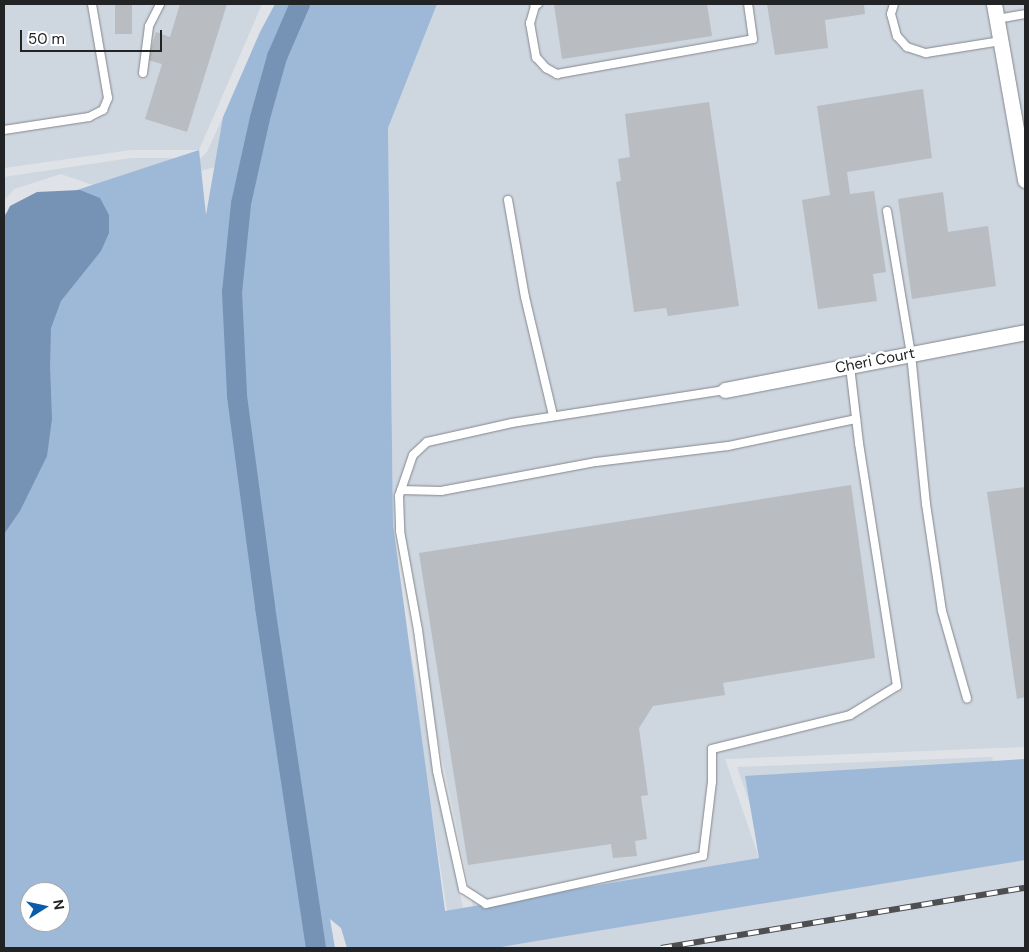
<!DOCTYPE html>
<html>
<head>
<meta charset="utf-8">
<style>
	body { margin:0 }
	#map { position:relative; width:1029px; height:952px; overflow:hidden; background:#dfe2e6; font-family:"DM Sans",sans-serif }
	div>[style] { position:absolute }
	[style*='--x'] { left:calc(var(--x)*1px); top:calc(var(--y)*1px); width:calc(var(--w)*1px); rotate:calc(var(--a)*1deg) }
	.built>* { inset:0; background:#ced6e0 }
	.green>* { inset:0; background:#9eb8d8 }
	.water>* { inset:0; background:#7692b4 }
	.canal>* { height:20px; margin:-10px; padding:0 10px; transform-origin:10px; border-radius:10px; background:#7692b4 }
	.building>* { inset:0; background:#b9bcc0; transform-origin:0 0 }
	.roads { filter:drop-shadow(0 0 1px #84878b) drop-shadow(0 0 1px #84878b) }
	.service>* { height:8px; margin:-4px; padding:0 4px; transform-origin:4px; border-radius:4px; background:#fff }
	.minor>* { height:15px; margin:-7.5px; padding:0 7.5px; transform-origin:7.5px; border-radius:7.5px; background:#fff }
	.rail>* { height:5.5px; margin-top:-2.75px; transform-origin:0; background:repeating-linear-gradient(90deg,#fff 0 11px,#4d4f51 0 22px); box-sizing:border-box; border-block:1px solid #4d4f51 }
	span { translate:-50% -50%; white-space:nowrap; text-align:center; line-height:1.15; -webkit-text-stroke:5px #fff; paint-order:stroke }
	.street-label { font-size:15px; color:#222324 }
	.frame { position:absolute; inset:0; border:5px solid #222324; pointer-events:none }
	.north { position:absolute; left:20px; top:882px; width:50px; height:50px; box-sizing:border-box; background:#fff; border:1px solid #a7a7a7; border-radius:50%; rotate:80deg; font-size:14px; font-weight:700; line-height:20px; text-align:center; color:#222324 }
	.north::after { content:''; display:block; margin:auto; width:18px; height:22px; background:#095cab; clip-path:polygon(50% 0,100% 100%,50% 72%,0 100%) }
	.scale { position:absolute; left:20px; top:30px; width:142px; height:22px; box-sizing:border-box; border:2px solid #222324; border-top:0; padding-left:6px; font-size:15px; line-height:18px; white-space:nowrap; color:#222324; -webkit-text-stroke:4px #fff; paint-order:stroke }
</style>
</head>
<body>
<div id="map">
	<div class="built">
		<i style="clip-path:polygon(4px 4px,262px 4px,199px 150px,131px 150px,4px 168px)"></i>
		<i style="clip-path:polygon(437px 4px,1025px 4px,1025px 747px,725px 759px,759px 858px,473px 906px,393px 524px,388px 128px)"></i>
		<i style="clip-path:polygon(223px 117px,215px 167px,116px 193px,61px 174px,14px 189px,4px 201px,4px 177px,131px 158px,201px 158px,207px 152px)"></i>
		<i style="clip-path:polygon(395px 577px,463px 908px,764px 865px,768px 855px,737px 767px,992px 757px,993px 761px,1025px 772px,1025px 948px,453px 948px)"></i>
	</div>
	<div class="green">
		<i style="clip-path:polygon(evenodd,275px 4px,437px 4px,388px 128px,393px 524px,445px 911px,759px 858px,745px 776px,1025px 759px,1025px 860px,495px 948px,347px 948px,341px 928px,330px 919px,335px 948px,4px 948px,4px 214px,199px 150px,206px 215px,223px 117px,260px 32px,275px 4px,30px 892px,60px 892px,60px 922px,30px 922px,30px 892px)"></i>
	</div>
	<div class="water">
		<i style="clip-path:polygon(80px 190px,100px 198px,109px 215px,109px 233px,101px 251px,61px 301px,51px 328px,50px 366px,52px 419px,47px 456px,20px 511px,4px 534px,4px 218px,10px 206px,37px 192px)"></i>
	</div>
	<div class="canal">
		<i style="--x:300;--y:4;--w:58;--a:113.5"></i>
		<i style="--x:277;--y:57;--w:63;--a:105.6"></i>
		<i style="--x:260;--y:118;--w:88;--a:102.5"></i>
		<i style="--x:241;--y:204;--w:88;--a:95.8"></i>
		<i style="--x:232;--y:292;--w:104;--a:87.2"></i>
		<i style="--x:237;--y:396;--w:213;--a:82.4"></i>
		<i style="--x:265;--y:607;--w:345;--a:81.5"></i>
	</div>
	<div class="building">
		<i style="left:115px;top:4px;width:17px;height:30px"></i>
		<i style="clip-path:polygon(180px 4px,227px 4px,187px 132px,145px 119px,162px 64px,148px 60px,156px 32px,170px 37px)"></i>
		<i style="clip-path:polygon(554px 4px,707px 4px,712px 36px,562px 59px)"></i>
		<i style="clip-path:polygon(767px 4px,864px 4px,865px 14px,825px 20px,828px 48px,775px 55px)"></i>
		<i style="clip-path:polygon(923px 89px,932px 158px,847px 172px,850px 194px,874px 191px,886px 272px,873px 274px,877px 301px,818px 309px,802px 200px,830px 195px,817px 106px)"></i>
		<i style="clip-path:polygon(709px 102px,739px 306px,668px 316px,666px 308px,634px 312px,616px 182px,621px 181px,618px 159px,630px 157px,625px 114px)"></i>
		<i style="clip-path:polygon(943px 192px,948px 232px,988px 226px,996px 286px,912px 299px,898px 199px)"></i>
		<i style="clip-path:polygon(851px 485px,875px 658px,723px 683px,725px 695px,653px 706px,639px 728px,648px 795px,641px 796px,647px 839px,635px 841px,637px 856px,613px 858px,611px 844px,468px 865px,419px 553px)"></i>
		<i style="clip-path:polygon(1025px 487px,1025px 697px,1017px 699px,987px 492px)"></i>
	</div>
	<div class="roads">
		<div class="service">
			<i style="--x:538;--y:4;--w:4;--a:146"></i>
			<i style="--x:535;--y:6;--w:18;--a:106"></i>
			<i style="--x:530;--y:23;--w:35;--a:80"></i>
			<i style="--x:536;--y:57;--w:15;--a:48"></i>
			<i style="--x:546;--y:68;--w:13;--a:29"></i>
			<i style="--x:557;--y:74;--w:199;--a:-10.1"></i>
			<i style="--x:753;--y:39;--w:35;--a:-98"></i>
			<i style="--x:894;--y:4;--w:10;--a:107"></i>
			<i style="--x:891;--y:14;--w:23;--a:75"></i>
			<i style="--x:897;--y:36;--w:15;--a:48"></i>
			<i style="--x:907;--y:47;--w:20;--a:18"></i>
			<i style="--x:926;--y:53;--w:76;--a:-9.1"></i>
			<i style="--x:997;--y:19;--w:28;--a:-10"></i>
			<i style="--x:143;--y:73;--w:47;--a:-82.7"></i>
			<i style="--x:149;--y:26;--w:25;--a:-63"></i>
			<i style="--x:4;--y:130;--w:86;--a:-8.7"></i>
			<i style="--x:89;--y:117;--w:16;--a:-27"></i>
			<i style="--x:103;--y:110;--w:13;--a:-67"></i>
			<i style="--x:108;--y:98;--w:95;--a:-99.7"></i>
			<i style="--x:508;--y:200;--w:98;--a:80.1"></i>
			<i style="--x:525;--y:297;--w:121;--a:76.7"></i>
			<i style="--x:887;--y:211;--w:145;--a:80.5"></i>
			<i style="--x:911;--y:354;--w:151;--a:84.3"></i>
			<i style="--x:926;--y:504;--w:108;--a:81.5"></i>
			<i style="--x:942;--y:611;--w:91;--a:74"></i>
			<i style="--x:725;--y:390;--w:216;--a:171.2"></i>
			<i style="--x:512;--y:423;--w:87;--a:167.4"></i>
			<i style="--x:427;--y:442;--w:19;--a:137"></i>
			<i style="--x:413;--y:455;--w:43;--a:108.9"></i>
			<i style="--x:399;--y:496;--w:35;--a:88"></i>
			<i style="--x:400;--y:531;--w:101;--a:79.7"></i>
			<i style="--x:418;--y:630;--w:142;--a:82.3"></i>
			<i style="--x:437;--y:771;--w:121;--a:77.6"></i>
			<i style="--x:463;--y:889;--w:27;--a:33"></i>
			<i style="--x:486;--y:904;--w:222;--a:-12.5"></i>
			<i style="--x:703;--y:856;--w:75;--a:-83.1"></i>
			<i style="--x:712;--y:782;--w:33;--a:-90"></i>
			<i style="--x:712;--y:749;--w:142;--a:-13.8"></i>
			<i style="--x:850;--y:715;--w:55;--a:-31.7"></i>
			<i style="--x:897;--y:686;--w:246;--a:-98.9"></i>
			<i style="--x:859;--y:443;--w:78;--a:-96.7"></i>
			<i style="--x:401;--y:490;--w:40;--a:1.4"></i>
			<i style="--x:441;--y:491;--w:158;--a:-10.6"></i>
			<i style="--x:596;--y:462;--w:133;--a:-6.9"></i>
			<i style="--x:728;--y:446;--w:131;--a:-11.9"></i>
		</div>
		<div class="minor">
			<i style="--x:994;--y:4;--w:179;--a:80"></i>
			<i style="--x:725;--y:390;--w:306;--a:-10.9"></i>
		</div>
	</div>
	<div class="rail">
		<i style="--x:661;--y:948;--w:369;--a:-9.4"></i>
	</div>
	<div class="street-label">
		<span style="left:875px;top:361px;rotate:-11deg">Cheri Court</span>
	</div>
	<div class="frame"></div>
	<div class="north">N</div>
	<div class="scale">50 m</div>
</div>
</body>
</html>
